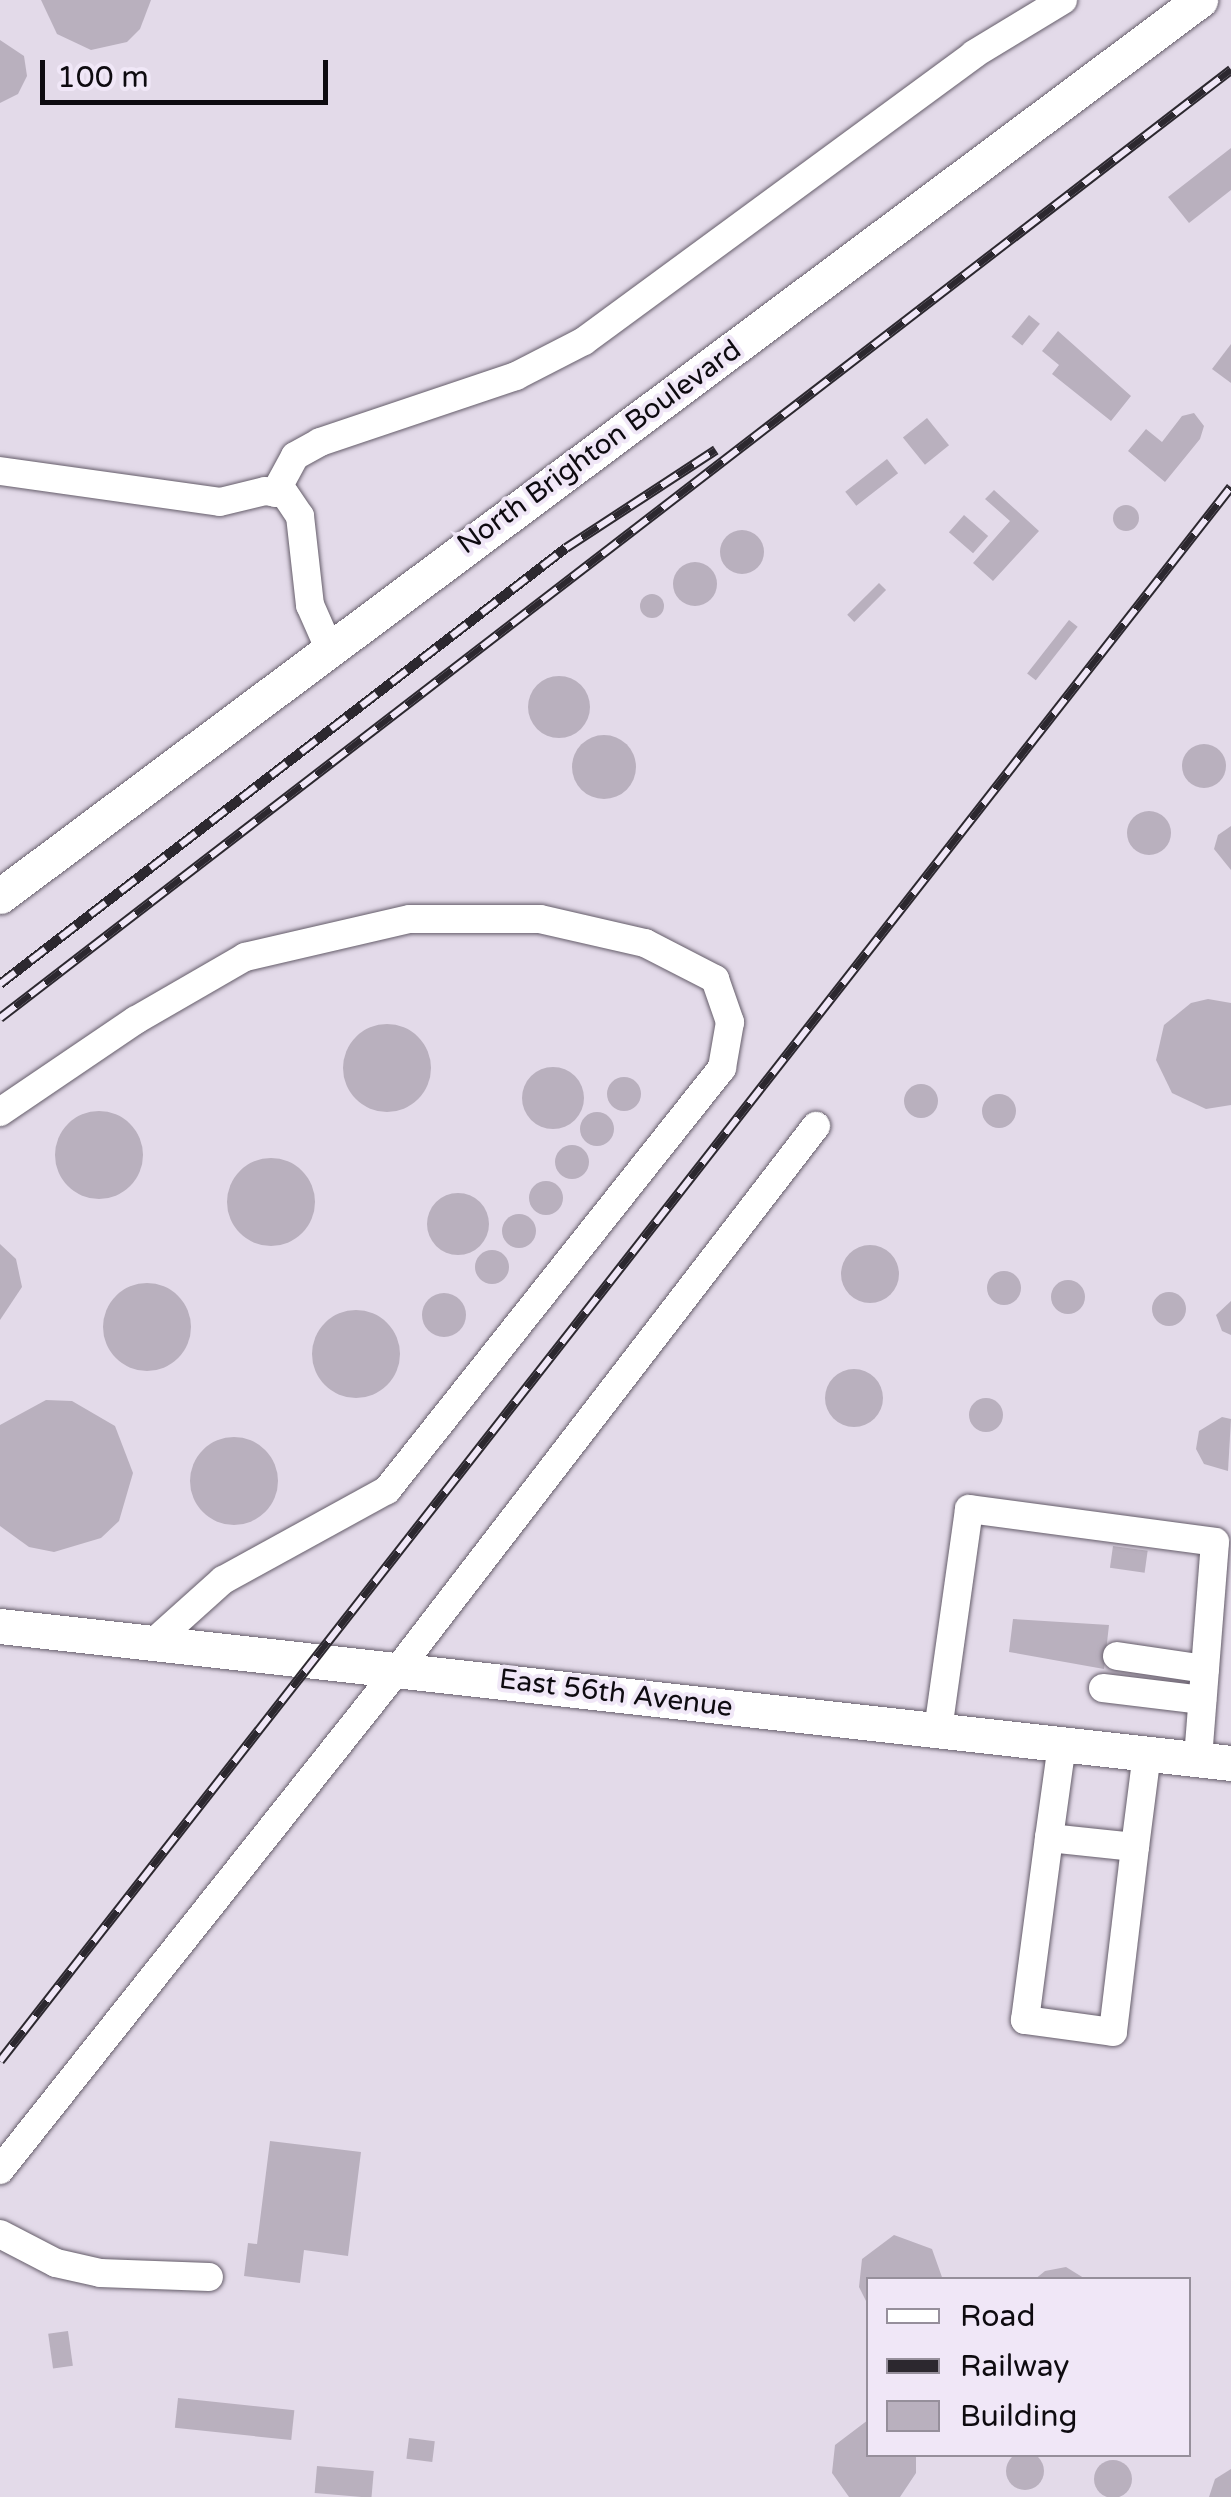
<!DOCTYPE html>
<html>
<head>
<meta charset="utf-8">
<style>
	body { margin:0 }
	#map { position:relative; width:1231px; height:2497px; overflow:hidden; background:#e3dae9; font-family:"Varela Round",sans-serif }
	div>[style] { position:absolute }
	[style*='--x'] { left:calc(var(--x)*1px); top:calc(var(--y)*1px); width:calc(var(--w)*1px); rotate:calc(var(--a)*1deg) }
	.building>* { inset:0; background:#b9b0be; transform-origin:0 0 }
	.round { border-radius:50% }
	.roads { filter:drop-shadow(0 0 2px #655d6a) drop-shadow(0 0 2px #655d6a) }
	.minor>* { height:28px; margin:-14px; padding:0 14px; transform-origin:14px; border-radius:14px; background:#fff }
	.major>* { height:35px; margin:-17.5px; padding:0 17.5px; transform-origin:17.5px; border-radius:17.5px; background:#fff }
	.rail>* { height:10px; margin-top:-5px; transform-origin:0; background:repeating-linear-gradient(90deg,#f0e7f7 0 19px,#2c282f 0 38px); box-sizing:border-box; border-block:2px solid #2c282f }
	span { translate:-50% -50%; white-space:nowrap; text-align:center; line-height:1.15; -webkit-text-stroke:8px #f0e7f7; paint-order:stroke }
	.street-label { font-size:28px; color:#0e0b10 }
	.legend { position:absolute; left:866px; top:2277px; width:325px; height:180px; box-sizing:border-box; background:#f0e7f7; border:2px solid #968f9b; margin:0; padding:12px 18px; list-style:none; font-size:30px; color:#0e0b10 }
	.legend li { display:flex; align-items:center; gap:20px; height:50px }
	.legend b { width:50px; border:2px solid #968f9b }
	.scale { position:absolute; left:40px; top:60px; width:288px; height:45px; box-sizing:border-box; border:5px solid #0e0b10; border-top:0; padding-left:12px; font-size:30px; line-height:35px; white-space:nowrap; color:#0e0b10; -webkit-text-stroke:8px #f0e7f7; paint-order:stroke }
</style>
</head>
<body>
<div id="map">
	<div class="building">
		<i style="clip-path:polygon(41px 0,151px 0,140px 29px,127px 42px,91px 50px,57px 34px)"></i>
		<i style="clip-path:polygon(0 40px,24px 56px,27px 76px,18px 94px,0 103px)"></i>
		<i style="clip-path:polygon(1231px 148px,1231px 190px,1189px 223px,1168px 197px)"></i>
		<i style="left:1029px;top:315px;width:14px;height:28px;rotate:39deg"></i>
		<i style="clip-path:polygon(1058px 331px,1131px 396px,1111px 421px,1052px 374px,1059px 365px,1042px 351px)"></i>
		<i style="clip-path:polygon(1231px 344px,1231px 383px,1212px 369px)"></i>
		<i style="clip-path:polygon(1194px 413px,1204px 426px,1200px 439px,1165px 482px,1128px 451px,1146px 429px,1162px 442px,1182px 416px)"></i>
		<i style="left:927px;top:418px;width:35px;height:31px;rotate:51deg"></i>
		<i style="left:887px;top:459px;width:18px;height:53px;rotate:52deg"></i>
		<i style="clip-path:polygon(994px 490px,1039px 531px,993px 581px,973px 563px,1010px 521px,985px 499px)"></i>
		<i class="round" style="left:1113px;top:505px;width:26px;height:26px"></i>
		<i style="left:964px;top:515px;width:32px;height:23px;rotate:41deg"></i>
		<i class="round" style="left:720px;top:530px;width:44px;height:44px"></i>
		<i class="round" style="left:673px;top:562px;width:44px;height:44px"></i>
		<i style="left:879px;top:583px;width:10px;height:45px;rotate:45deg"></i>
		<i class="round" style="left:640px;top:594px;width:24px;height:24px"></i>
		<i style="left:1069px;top:620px;width:11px;height:68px;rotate:38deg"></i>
		<i class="round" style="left:528px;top:676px;width:62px;height:62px"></i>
		<i class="round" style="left:572px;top:735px;width:64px;height:64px"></i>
		<i class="round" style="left:1182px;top:744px;width:44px;height:44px"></i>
		<i class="round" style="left:1127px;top:811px;width:44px;height:44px"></i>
		<i style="clip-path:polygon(1231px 826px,1231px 870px,1214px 849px,1218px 835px)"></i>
		<i style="clip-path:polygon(1208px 999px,1231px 1003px,1231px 1105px,1206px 1109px,1172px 1093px,1156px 1060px,1164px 1025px,1191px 1003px)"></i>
		<i class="round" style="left:343px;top:1024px;width:88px;height:88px"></i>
		<i class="round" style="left:522px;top:1067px;width:62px;height:62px"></i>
		<i class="round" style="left:607px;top:1077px;width:34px;height:34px"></i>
		<i class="round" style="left:904px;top:1084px;width:34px;height:34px"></i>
		<i class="round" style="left:982px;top:1094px;width:34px;height:34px"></i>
		<i class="round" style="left:55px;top:1111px;width:88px;height:88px"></i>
		<i class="round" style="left:580px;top:1112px;width:34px;height:34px"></i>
		<i class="round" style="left:555px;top:1145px;width:34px;height:34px"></i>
		<i class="round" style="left:227px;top:1158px;width:88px;height:88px"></i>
		<i class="round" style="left:529px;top:1181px;width:34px;height:34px"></i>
		<i class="round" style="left:427px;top:1193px;width:62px;height:62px"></i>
		<i class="round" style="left:502px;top:1214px;width:34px;height:34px"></i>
		<i style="clip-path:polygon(0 1244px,16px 1259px,22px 1287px,0 1320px)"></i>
		<i class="round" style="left:841px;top:1245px;width:58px;height:58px"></i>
		<i class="round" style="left:475px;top:1250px;width:34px;height:34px"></i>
		<i class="round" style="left:987px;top:1271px;width:34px;height:34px"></i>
		<i class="round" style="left:1051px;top:1280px;width:34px;height:34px"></i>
		<i class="round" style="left:103px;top:1283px;width:88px;height:88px"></i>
		<i class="round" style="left:1152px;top:1292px;width:34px;height:34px"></i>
		<i class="round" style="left:422px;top:1293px;width:44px;height:44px"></i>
		<i style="clip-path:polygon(1231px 1301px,1231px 1335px,1222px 1331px,1216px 1315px)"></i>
		<i class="round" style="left:312px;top:1310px;width:88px;height:88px"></i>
		<i class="round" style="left:825px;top:1369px;width:58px;height:58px"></i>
		<i class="round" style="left:969px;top:1398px;width:34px;height:34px"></i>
		<i style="clip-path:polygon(46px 1400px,72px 1401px,115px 1426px,133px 1473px,119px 1521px,101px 1538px,54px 1552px,29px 1547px,0 1526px,0 1425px)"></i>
		<i style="clip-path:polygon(1222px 1417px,1231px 1419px,1228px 1471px,1204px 1464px,1196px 1449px,1199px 1431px)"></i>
		<i class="round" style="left:190px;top:1437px;width:88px;height:88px"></i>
		<i style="left:1113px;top:1546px;width:35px;height:22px;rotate:8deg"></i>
		<i style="clip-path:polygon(1013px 1619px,1109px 1625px,1104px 1669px,1009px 1652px)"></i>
		<i style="clip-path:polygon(270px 2141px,361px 2152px,348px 2256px,304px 2250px,300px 2283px,244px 2276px,248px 2243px,257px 2244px)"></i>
		<i style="clip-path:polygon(894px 2235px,932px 2249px,943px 2280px,868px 2280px,868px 2305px,859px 2287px,862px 2259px)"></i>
		<i style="clip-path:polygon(1066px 2267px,1087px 2280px,1034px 2280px,1045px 2271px)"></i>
		<i style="left:68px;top:2331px;width:35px;height:20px;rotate:82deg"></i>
		<i style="left:178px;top:2398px;width:117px;height:30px;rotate:6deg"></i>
		<i style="clip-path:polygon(868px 2420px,868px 2454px,916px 2454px,916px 2473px,900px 2497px,849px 2497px,832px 2473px,835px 2445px)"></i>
		<i style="left:409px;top:2438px;width:26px;height:21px;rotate:7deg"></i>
		<i class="round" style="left:1006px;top:2452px;width:38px;height:38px"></i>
		<i class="round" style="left:1094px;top:2460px;width:38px;height:38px"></i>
		<i style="left:317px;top:2466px;width:57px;height:27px;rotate:5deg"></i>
		<i style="clip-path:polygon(1231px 2469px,1231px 2497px,1209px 2497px,1215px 2479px)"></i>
	</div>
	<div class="roads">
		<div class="minor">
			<i style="--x:0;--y:471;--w:222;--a:8"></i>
			<i style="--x:220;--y:502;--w:46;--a:-13.7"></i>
			<i style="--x:265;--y:491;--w:20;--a:9"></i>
			<i style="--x:285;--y:494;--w:27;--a:56"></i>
			<i style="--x:300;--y:516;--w:90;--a:83.6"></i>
			<i style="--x:310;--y:605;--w:47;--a:66.2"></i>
			<i style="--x:275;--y:493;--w:42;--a:-61.6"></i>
			<i style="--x:295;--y:456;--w:29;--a:-29"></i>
			<i style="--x:320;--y:442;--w:207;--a:-18.6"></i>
			<i style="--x:516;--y:376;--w:76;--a:-27.2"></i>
			<i style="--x:584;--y:341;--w:484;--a:-36.3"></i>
			<i style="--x:974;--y:54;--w:104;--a:-31.2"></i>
			<i style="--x:0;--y:1112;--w:164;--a:-34.1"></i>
			<i style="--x:136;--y:1020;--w:126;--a:-30"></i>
			<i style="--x:245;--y:957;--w:169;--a:-13"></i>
			<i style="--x:410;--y:919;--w:130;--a:0"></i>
			<i style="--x:540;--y:919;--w:108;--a:12.9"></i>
			<i style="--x:645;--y:943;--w:79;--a:27.2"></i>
			<i style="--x:715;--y:979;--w:46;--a:70.8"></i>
			<i style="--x:730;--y:1022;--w:47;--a:99.9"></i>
			<i style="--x:722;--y:1068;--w:539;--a:128.44"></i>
			<i style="--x:387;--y:1490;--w:187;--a:151.2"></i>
			<i style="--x:223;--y:1580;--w:93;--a:138.1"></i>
			<i style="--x:1117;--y:1656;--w:89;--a:8.4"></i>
			<i style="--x:1103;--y:1688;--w:100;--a:6.9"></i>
			<i style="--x:938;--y:1730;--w:223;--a:-82"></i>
			<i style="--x:969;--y:1509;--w:248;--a:7.6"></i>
			<i style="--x:1215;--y:1542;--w:218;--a:94.5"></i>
			<i style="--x:1049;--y:1838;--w:86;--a:6"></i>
			<i style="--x:1135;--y:1847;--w:186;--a:96.8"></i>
			<i style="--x:1113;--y:2032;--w:89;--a:-172.2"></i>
			<i style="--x:1025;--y:2020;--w:184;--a:-82.5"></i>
			<i style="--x:1049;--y:1838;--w:95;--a:-82.1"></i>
			<i style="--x:1135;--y:1847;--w:95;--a:-82.7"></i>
			<i style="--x:0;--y:2170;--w:641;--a:-51.52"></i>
			<i style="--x:399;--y:1668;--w:684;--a:-52.43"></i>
			<i style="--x:0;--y:2234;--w:63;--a:27.4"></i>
			<i style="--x:56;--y:2263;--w:45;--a:12.8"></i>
			<i style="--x:100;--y:2273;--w:109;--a:2.1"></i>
		</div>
		<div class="major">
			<i style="--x:0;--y:896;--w:1498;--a:-36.75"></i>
			<i style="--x:0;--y:1626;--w:1239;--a:6.35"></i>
		</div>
	</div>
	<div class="rail">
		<i style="--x:0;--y:984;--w:714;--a:-37.61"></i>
		<i style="--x:566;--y:548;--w:179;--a:-33.2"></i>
		<i style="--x:0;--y:1018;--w:1554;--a:-37.6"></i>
		<i style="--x:0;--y:2061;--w:1998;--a:-51.97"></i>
	</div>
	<div class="street-label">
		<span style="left:599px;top:447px;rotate:-36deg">North Brighton Boulevard</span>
		<span style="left:616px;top:1693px;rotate:7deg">East 56th Avenue</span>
	</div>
	<ul class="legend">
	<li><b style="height:12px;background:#fff"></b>Road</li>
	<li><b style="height:12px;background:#2c282f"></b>Railway</li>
	<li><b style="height:28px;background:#b9b0be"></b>Building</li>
	</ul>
	<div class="scale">100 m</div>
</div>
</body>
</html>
